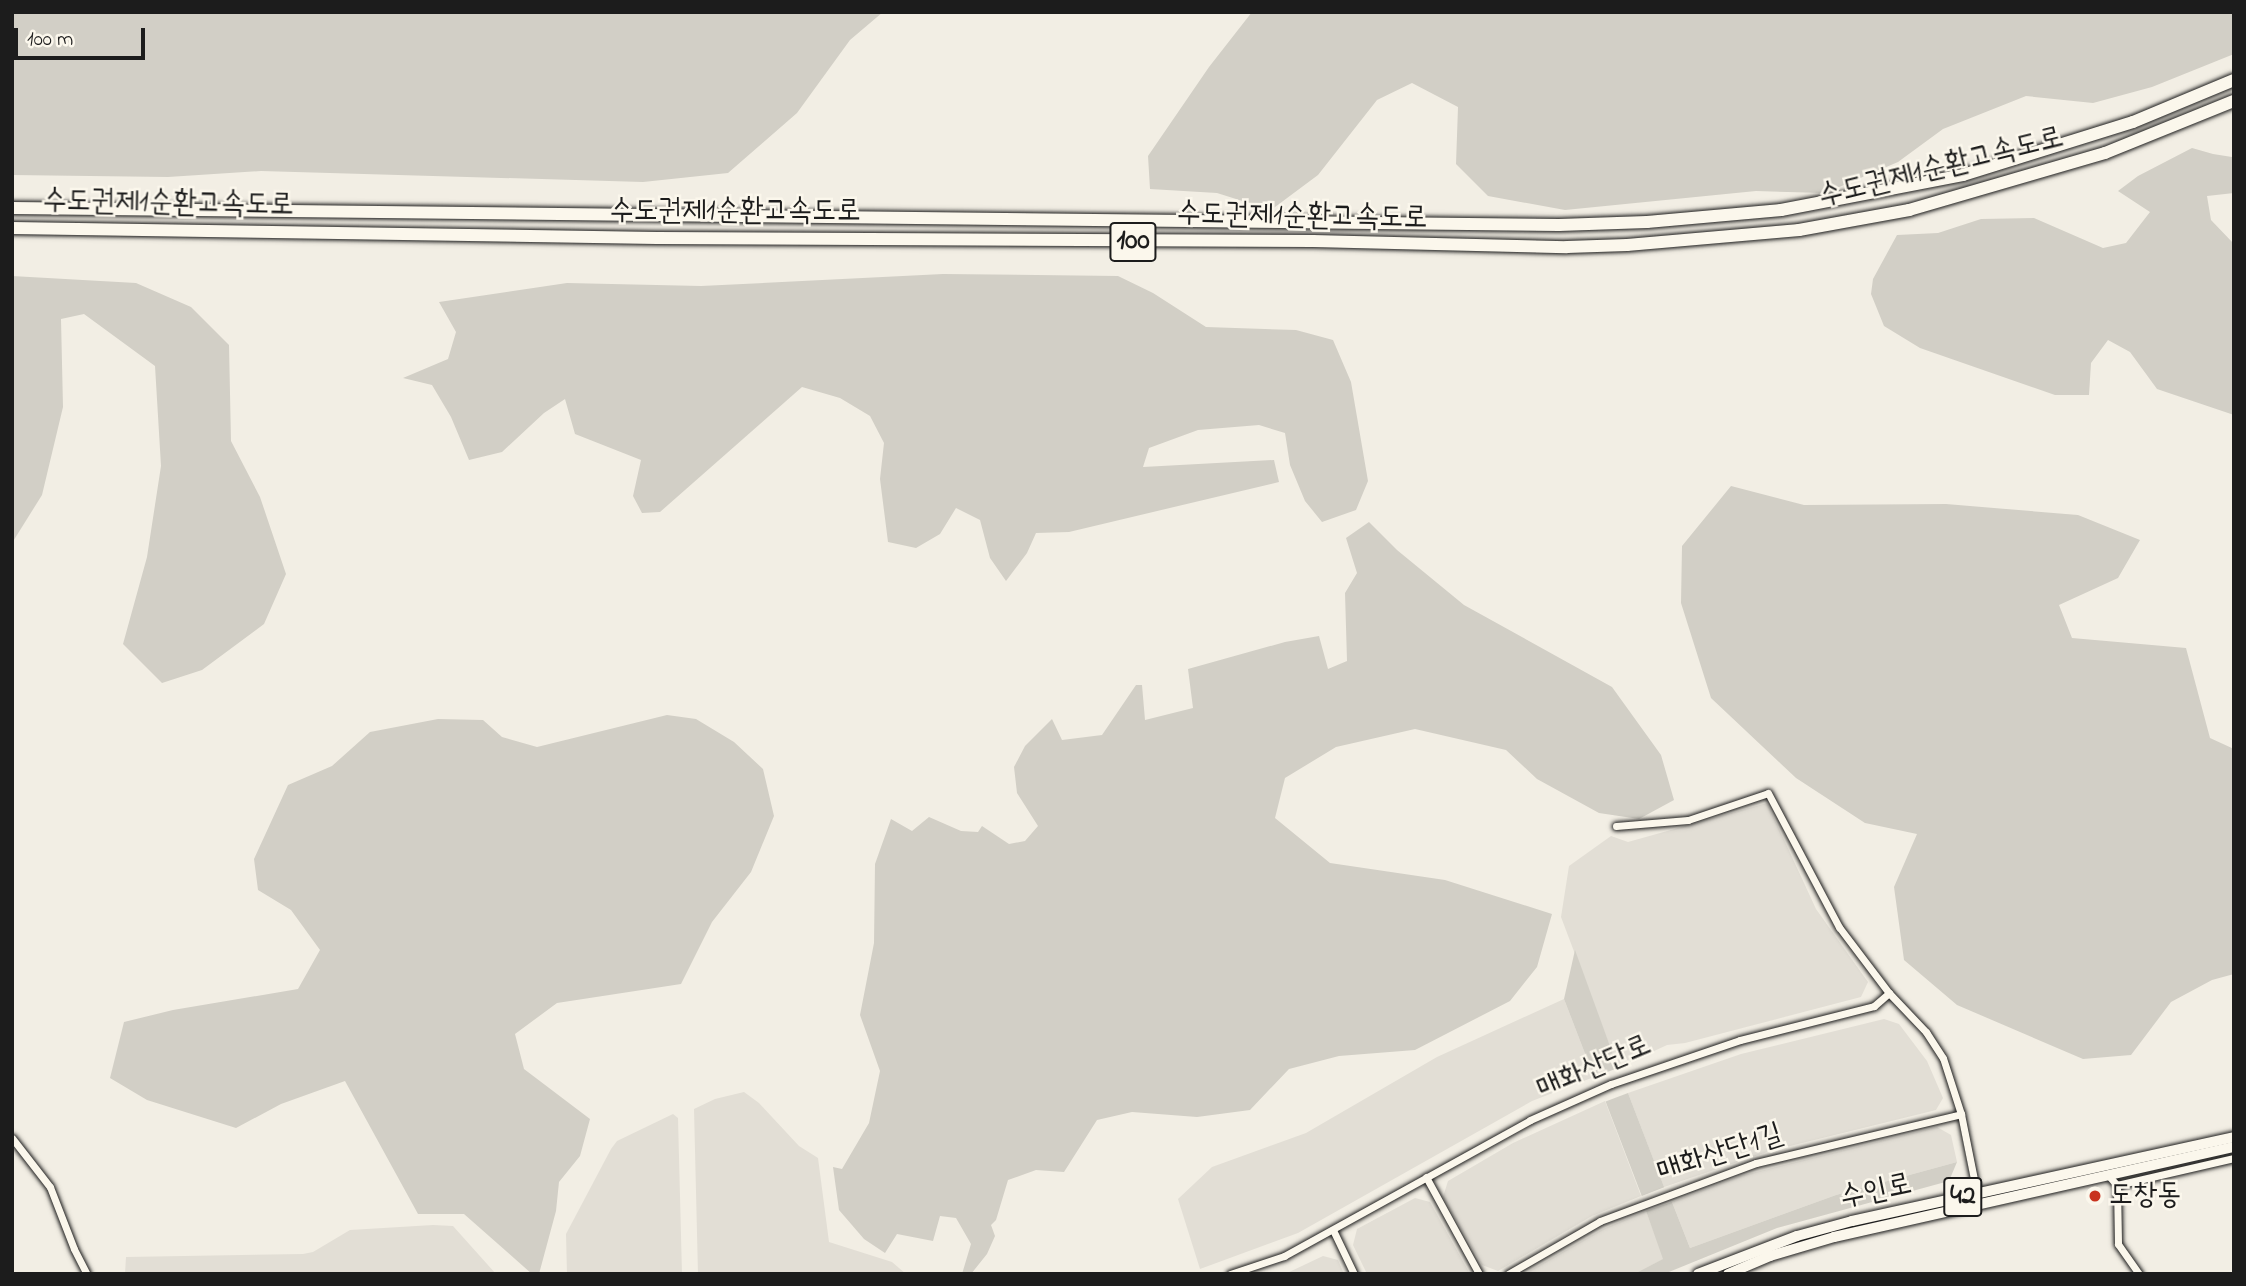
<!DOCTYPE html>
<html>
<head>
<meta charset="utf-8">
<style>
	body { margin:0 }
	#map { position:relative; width:2246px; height:1286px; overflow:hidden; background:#f2eee4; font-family:"Indie Flower","Poor Story",sans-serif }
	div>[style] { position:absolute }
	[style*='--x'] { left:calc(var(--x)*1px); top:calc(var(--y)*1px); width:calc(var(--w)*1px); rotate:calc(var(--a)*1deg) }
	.built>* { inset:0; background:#e2ded5 }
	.green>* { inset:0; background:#d2cfc6; transform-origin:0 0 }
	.roads { filter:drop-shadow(0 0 2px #1c1c1c) drop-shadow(0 0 2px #1c1c1c) }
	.minor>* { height:7px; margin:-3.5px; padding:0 3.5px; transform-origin:3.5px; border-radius:3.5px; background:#fbf7ec }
	.primary>* { height:10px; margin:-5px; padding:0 5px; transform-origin:5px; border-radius:5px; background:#fbf7ec }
	.motorway>* { height:12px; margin:-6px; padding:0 6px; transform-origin:6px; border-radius:6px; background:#fbf7ec }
	.dots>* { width:19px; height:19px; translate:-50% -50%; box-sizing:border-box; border:4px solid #fbf7ec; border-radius:50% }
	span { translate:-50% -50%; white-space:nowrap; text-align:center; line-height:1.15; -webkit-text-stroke:5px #fbf7ec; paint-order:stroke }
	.shield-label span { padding:2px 5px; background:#fbf7ec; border:2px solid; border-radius:5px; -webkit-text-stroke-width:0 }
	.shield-label { font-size:28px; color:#1c1c1c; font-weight:700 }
	.street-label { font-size:30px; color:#1c1c1c }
	.poi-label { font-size:30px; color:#1c1c1c }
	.left { translate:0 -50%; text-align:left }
	.frame { position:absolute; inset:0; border:14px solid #1c1c1c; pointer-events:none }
	.scale { position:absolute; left:14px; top:28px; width:131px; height:32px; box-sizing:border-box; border:4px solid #1c1c1c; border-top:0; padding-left:9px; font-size:21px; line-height:24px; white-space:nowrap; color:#1c1c1c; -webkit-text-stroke:5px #fbf7ec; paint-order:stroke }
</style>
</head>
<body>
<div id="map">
	<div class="built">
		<i style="clip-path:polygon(1767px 803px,1816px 909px,1868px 982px,1861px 997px,1685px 1043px,1667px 1045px,1618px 1068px,1561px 917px,1569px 866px,1611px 836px,1628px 842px)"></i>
		<i style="clip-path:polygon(1564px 999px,1594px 1077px,1532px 1101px,1298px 1233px,1200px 1269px,1178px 1199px,1212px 1167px,1306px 1133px,1437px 1057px)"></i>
		<i style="clip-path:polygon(1884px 1019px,1899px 1024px,1927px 1061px,1943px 1098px,1936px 1110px,1770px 1151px,1664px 1187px,1628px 1093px,1741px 1054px)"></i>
		<i style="clip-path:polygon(744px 1092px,759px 1103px,799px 1146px,818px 1158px,829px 1242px,892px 1262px,906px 1274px,698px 1274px,694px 1109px,715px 1099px)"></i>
		<i style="clip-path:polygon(1605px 1101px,1641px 1196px,1592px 1216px,1498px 1271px,1482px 1265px,1443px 1197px,1448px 1181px,1513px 1143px)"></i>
		<i style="clip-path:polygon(673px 1114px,678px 1118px,682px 1274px,567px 1274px,566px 1234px,611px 1149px,617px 1141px)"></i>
		<i style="clip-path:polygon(1937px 1127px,1951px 1135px,1957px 1162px,1836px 1195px,1690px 1248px,1672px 1202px,1740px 1176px)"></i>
		<i style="clip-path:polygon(1415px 1198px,1430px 1202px,1470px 1274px,1367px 1274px,1353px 1245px,1357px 1229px)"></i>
		<i style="clip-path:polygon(1646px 1211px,1664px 1259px,1634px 1274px,1524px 1274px,1603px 1229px)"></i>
		<i style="clip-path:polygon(433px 1225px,453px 1226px,496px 1274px,125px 1274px,126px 1257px,303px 1254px,313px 1252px,350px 1230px)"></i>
		<i style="clip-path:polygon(1323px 1256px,1338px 1260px,1344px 1274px,1285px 1274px)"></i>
	</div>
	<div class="green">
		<i style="clip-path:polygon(12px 12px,883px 12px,850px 40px,797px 113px,728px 173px,643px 182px,261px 171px,168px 177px,12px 175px)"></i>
		<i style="clip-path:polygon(1252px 12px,2234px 12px,2234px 54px,2152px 87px,2093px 103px,2026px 96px,1943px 129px,1898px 162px,1825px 193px,1756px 191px,1565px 210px,1488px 196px,1456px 164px,1458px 107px,1412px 83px,1377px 100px,1318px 175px,1271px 210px,1217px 193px,1150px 189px,1148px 156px,1209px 67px)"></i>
		<i style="clip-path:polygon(2192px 148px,2213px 154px,2232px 157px,2234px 154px,2234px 193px,2207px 196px,2211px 220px,2234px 244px,2234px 415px,2157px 389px,2130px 352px,2108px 340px,2091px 363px,2089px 395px,2055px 395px,1920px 348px,1884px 326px,1871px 294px,1873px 279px,1897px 235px,1938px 233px,1981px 219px,2034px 218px,2103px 248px,2126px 243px,2150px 212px,2118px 191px,2138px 176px)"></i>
		<i style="clip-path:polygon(943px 274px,1118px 276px,1153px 293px,1206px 327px,1296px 330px,1333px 340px,1351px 382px,1368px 481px,1356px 510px,1322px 522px,1305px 501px,1290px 465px,1285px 433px,1259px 425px,1198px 430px,1149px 448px,1143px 467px,1274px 460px,1279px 482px,1069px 532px,1036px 533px,1027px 553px,1006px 581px,990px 558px,980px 520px,956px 508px,940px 534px,916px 548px,888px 542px,880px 479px,884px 443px,870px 416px,840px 398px,802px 387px,660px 512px,642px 513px,633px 496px,641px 460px,575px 434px,565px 399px,544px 413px,502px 452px,469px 460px,451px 417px,432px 385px,403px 378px,448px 359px,456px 332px,439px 302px,567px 283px,701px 286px)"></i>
		<i style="clip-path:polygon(12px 276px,136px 283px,191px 307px,229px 345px,231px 441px,260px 497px,286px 574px,264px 624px,202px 670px,162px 683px,123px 644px,147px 557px,161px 466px,155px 366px,84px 314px,61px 319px,63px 407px,42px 495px,12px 543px)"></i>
		<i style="clip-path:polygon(1731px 486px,1804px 505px,1946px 504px,2078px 515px,2140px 540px,2118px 578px,2059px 605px,2072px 638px,2186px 648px,2210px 738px,2234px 749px,2234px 974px,2212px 980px,2171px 1002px,2131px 1055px,2083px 1059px,1957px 1005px,1904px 960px,1894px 887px,1917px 834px,1865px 823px,1796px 778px,1711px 698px,1681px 603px,1682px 546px)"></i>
		<i style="clip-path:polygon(1369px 522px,1397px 550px,1464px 605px,1612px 687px,1661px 755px,1674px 800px,1639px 819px,1599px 813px,1537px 779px,1506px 750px,1415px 729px,1336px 747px,1285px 778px,1275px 818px,1330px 863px,1445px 880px,1552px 914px,1537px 967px,1510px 1001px,1415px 1050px,1339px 1056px,1289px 1069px,1250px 1110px,1197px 1117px,1132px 1112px,1097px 1120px,1064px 1172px,1036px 1170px,1008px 1180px,996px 1220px,991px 1225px,995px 1236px,987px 1254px,971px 1274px,962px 1274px,971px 1244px,956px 1218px,940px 1216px,933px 1241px,897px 1234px,885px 1253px,864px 1239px,839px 1210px,833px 1167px,842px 1169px,869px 1123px,880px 1071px,860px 1015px,874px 943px,875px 864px,891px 819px,912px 831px,929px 817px,961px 831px,978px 832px,982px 826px,1009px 844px,1025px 841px,1038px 826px,1017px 793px,1014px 767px,1025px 746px,1052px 719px,1062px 740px,1102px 735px,1136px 685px,1142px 685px,1145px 720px,1193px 708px,1188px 669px,1285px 642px,1319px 636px,1328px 669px,1347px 661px,1345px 593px,1357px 573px,1346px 538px)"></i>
		<i style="clip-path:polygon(667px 715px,696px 719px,734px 742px,763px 769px,774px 816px,751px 872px,712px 922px,681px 984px,557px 1003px,515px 1034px,524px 1069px,590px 1119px,580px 1156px,559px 1182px,556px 1211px,539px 1274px,532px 1274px,464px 1214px,418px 1214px,345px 1081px,281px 1104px,236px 1128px,147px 1100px,110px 1078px,124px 1022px,173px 1010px,298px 989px,320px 950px,291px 910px,258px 890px,254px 859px,288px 785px,332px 766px,370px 732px,438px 719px,483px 720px,502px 737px,537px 747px)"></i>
		<i style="clip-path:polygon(1575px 950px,1618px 1068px,1594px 1077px,1564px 999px)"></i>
		<i style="left:1628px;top:1093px;width:101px;height:24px;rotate:69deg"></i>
		<i style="clip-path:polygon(1957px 1162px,1949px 1181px,1777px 1228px,1664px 1274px,1634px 1274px,1663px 1259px,1646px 1211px,1672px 1202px,1690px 1248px,1836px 1195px)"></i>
	</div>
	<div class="roads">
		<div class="minor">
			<i style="--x:1616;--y:826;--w:72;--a:-4.8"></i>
			<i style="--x:1688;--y:820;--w:84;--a:-18.6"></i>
			<i style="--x:1768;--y:793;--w:152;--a:62.1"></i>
			<i style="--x:1839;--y:927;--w:83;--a:52.9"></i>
			<i style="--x:1889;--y:993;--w:54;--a:46.5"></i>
			<i style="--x:1926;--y:1032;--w:31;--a:57"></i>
			<i style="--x:1943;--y:1058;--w:59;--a:72.2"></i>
			<i style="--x:1961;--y:1114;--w:82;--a:78.7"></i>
			<i style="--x:12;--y:1138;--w:62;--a:52.2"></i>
			<i style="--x:50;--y:1187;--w:66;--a:68.8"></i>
			<i style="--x:74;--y:1249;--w:28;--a:63"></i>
			<i style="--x:2107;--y:1174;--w:15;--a:48"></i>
			<i style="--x:2117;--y:1185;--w:59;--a:89"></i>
			<i style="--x:2118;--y:1244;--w:37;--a:55"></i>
			<i style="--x:1426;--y:1177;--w:111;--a:61.3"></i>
			<i style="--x:2117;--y:1185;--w:120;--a:-13"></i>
			<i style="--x:1333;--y:1230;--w:49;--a:64.5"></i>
			<i style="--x:1230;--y:1274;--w:57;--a:-18.4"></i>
			<i style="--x:1284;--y:1256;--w:281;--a:-28.9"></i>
			<i style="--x:1530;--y:1120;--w:89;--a:-24"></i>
			<i style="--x:1611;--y:1084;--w:136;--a:-18.8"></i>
			<i style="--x:1740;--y:1040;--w:138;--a:-14.2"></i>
			<i style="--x:1874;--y:1006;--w:20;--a:-41"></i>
			<i style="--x:1508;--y:1274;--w:106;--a:-29.9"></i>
			<i style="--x:1600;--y:1221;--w:166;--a:-20.4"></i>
			<i style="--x:1756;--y:1163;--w:211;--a:-13.4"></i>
		</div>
		<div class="primary">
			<i style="--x:1698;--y:1274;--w:106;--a:-21"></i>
			<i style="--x:1797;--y:1236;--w:57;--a:-15.3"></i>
			<i style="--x:1852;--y:1221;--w:391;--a:-12.4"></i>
			<i style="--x:1728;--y:1274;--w:46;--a:-23.2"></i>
			<i style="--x:1770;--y:1256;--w:67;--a:-16.5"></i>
			<i style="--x:1834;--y:1237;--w:410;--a:-12.7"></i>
		</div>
		<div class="motorway">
			<i style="--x:12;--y:208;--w:1547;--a:0.63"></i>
			<i style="--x:1559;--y:225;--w:88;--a:-2"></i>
			<i style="--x:1647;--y:222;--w:135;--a:-5.1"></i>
			<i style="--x:1781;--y:210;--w:185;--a:-10.9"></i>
			<i style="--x:1963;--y:175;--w:178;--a:-17.3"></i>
			<i style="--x:2133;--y:122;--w:109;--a:-22.6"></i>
			<i style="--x:12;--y:228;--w:645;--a:0.89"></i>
			<i style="--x:657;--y:238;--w:656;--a:0.26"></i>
			<i style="--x:1313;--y:241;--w:254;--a:1.4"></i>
			<i style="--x:1567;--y:247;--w:60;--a:-1.9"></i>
			<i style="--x:1627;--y:245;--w:173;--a:-5"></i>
			<i style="--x:1799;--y:230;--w:112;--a:-10.3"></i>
			<i style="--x:1909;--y:210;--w:204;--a:-16.2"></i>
			<i style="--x:2105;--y:153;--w:139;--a:-22"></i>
		</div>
	</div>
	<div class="dots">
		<i style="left:2095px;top:1196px;background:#c8321e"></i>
	</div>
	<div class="shield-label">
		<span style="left:1133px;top:242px">100</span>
		<span style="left:1963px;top:1197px">42</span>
	</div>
	<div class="street-label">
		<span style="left:1941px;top:168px;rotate:-14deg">수도권제1순환고속도로</span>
		<span style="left:168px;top:204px;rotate:1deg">수도권제1순환고속도로</span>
		<span style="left:735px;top:212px">수도권제1순환고속도로</span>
		<span style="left:1302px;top:217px;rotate:1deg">수도권제1순환고속도로</span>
		<span style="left:1594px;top:1068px;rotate:-23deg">매화산단로</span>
		<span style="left:1720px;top:1154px;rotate:-18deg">매화산단1길</span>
		<span style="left:1876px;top:1192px;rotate:-12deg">수인로</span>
	</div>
	<div class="poi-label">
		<span class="left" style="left:2109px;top:1196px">도창동</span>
	</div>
	<div class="frame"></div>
	<div class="scale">100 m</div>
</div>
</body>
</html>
